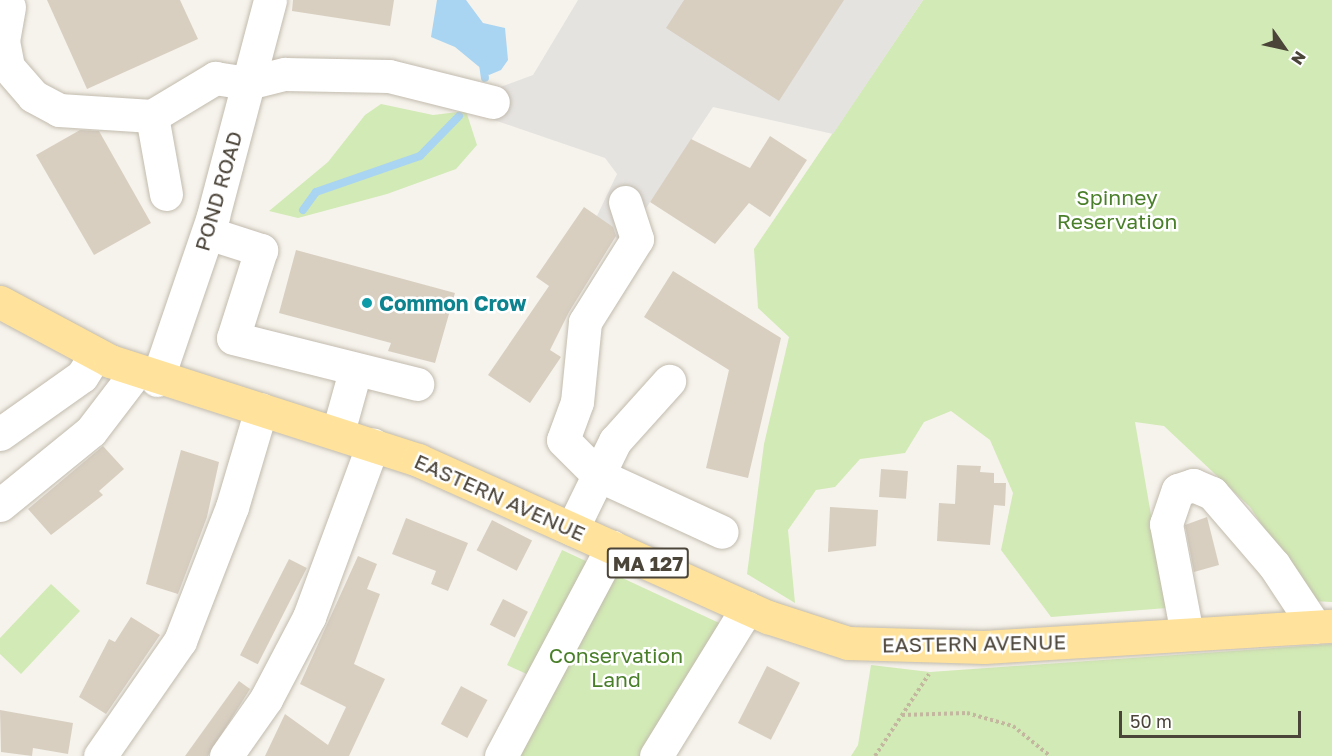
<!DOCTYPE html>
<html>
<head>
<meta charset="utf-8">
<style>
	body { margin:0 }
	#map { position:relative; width:1332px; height:756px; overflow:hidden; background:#f6f3ec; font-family:"Golos Text",sans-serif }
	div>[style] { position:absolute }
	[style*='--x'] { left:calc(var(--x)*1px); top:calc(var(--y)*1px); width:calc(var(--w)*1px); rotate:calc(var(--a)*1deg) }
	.green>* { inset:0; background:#d2eab5 }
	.parking>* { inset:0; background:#e5e3e0 }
	.water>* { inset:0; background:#a9d4f2 }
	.stream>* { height:8px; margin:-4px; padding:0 4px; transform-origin:4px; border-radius:4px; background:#a9d4f2 }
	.building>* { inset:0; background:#d8cfc1; transform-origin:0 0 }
	.path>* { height:4px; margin-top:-2px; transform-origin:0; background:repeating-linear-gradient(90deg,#c4b79f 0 3px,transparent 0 6px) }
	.roads { filter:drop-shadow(0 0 2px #c2bbae) drop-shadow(0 0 2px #c2bbae) }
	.minor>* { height:33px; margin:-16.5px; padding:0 16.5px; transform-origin:16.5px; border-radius:16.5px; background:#fff }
	.major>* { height:33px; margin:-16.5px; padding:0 16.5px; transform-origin:16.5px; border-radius:16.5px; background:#ffe39c }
	.dots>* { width:16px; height:16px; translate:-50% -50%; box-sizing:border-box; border:3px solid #fff; border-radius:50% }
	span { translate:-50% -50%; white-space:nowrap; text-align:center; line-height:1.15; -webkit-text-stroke:5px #fff; paint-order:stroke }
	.shield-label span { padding:2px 4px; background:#fff; border:2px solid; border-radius:4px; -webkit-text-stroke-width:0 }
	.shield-label { font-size:20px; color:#4b4439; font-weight:700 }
	.street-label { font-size:21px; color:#4b4439 }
	.park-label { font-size:21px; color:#4a7f2a }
	.culture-label { font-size:21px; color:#0d838f; font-weight:700 }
	.left { translate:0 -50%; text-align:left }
	.north { position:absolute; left:1254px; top:18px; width:60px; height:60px; -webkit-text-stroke:4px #fff; paint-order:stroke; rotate:124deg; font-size:16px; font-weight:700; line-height:24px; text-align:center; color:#4b4439 }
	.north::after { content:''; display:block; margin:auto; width:21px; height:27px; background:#4b4439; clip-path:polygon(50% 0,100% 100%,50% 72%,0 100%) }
	.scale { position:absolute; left:1119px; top:711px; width:182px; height:27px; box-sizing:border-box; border:3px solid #4b4439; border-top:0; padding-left:8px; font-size:18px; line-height:21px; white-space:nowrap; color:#4b4439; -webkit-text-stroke:4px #fff; paint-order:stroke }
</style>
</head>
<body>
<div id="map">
	<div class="green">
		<i style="clip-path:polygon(923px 0,1332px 0,1332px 602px,1312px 601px,1250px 507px,1164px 426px,1135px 422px,1167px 608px,1051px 617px,1001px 550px,1013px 493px,990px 440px,951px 411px,924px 422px,905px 453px,860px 459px,835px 487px,816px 490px,788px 530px,795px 603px,747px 574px,764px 444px,789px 337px,758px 308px,754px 249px)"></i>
		<i style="clip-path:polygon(381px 104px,433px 115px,466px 111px,477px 145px,456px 169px,387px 194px,298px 218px,269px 211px,328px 162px,365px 115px)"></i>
		<i style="clip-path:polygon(562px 550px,730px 628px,664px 756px,492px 756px,533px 677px,507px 665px)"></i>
		<i style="clip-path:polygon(51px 584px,80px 611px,21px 674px,0 654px,0 638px)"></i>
		<i style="clip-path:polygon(1332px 644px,1332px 756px,851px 756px,858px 745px,871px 665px,930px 672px)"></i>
	</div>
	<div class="parking">
		<i style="clip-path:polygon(578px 0,923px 0,833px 134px,713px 107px,623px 243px,595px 220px,617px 174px,605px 158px,491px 119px,495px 89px,533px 75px)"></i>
	</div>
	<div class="water">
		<i style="clip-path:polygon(437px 0,466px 0,483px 23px,505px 28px,508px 60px,501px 70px,489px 75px,455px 47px,431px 37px)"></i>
	</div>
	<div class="stream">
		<i style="--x:483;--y:64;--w:14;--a:82"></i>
		<i style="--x:303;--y:210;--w:22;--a:-54"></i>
		<i style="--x:316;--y:192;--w:110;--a:-19.1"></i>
		<i style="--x:420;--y:156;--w:56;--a:-45.7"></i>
	</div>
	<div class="building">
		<i style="clip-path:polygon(47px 0,180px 0,198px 39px,87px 89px)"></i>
		<i style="clip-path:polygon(293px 0,394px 0,390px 26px,292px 11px)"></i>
		<i style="clip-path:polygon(684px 0,844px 0,779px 101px,666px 28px)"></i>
		<i style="clip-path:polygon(80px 130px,99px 131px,151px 223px,94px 255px,36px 155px)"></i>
		<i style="clip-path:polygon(770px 136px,807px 160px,770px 217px,749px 203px,715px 244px,650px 202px,691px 139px,750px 168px)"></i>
		<i style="clip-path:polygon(584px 207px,613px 227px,616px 236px,569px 312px,550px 350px,561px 357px,530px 403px,488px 375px,549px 286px,536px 277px)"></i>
		<i style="clip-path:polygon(296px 250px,455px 293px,435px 363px,388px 351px,391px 343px,279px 313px)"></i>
		<i style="clip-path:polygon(673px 271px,781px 338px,748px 478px,706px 468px,729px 370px,644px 317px)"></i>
		<i style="clip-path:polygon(103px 446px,124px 469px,99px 491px,103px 495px,51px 535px,28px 509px)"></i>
		<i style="clip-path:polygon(181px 450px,219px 462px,207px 517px,178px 594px,146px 584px)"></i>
		<i style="clip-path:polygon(957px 465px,981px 466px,980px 472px,994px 473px,994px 483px,1006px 483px,1005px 506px,994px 505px,990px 545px,937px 541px,939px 503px,955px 504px)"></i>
		<i style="left:881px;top:469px;width:27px;height:28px;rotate:4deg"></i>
		<i style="clip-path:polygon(830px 507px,878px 510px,876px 546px,828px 552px)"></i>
		<i style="clip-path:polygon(1207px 517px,1219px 565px,1194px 572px,1185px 525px)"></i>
		<i style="clip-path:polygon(406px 518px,468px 543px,448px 591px,431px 584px,436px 571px,392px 554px)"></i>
		<i style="left:492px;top:520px;width:45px;height:34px;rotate:27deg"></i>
		<i style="clip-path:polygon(358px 556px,377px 564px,367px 589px,380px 594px,354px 664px,385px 679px,349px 756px,265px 756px,285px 714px,328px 745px,346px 707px,300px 684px)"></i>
		<i style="left:289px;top:559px;width:20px;height:108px;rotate:27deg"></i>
		<i style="left:503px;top:599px;width:28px;height:29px;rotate:27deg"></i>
		<i style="clip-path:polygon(131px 617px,160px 635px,106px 714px,79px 697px,109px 639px,115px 642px)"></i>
		<i style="left:767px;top:666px;width:37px;height:64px;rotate:27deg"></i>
		<i style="clip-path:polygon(239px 681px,250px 689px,208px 756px,185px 756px)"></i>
		<i style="left:461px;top:686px;width:30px;height:43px;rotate:28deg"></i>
		<i style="clip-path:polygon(0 710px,73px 723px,68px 754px,33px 748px,32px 756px,1px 752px)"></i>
	</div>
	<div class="path">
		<i style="--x:902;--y:715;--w:65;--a:-1.8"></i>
		<i style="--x:967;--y:713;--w:48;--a:15.8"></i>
		<i style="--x:1013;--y:726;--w:48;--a:39"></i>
		<i style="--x:875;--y:756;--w:98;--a:-56.6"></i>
	</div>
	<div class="roads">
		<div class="minor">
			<i style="--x:9;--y:7;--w:35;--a:100"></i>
			<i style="--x:3;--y:41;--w:26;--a:79"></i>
			<i style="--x:8;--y:67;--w:38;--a:49"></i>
			<i style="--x:33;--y:96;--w:30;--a:28"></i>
			<i style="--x:59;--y:110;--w:93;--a:3.7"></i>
			<i style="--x:166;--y:194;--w:79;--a:-100.2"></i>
			<i style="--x:152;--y:116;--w:74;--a:-31.1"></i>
			<i style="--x:215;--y:78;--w:33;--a:9"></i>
			<i style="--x:248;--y:83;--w:38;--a:-14"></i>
			<i style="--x:285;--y:74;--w:104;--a:1.1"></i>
			<i style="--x:389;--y:76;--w:107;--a:14"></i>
			<i style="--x:625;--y:202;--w:39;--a:72"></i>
			<i style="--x:637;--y:239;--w:98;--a:122.1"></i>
			<i style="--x:585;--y:322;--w:80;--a:95.7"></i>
			<i style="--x:577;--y:402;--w:40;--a:110.2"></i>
			<i style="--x:563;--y:440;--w:49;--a:45"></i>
			<i style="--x:598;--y:475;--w:136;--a:24.7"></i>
			<i style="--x:208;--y:233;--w:56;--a:17.8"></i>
			<i style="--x:261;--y:250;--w:92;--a:107.7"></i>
			<i style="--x:233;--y:338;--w:190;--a:14"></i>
			<i style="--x:157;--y:380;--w:173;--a:-71.1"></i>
			<i style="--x:213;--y:216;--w:223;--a:-75.2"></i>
			<i style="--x:338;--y:432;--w:63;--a:-74.4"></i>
			<i style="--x:0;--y:434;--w:100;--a:-35.3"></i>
			<i style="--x:82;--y:376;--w:26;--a:-58"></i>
			<i style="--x:0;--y:505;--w:117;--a:-39.1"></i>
			<i style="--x:91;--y:431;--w:74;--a:-52.7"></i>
			<i style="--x:572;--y:529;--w:98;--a:-64"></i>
			<i style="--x:615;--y:441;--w:81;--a:-48"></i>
			<i style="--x:1187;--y:634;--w:112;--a:-100.8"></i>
			<i style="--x:1166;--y:524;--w:36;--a:-71"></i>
			<i style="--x:1178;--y:490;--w:16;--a:-18"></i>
			<i style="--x:1193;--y:485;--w:21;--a:23"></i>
			<i style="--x:1212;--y:493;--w:95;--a:49.3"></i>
			<i style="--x:1274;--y:565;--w:74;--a:56.5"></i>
			<i style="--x:100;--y:756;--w:140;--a:-55.2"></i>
			<i style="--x:180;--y:641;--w:144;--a:-68.8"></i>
			<i style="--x:232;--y:507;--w:102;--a:-73.5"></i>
			<i style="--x:226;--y:756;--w:70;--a:-54.9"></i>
			<i style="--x:266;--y:699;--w:93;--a:-62.3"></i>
			<i style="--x:309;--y:617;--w:184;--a:-69.7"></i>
			<i style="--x:501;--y:756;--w:237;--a:-62"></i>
			<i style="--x:656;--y:756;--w:174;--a:-58.4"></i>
		</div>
		<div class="major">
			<i style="--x:0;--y:302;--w:125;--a:28.2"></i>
			<i style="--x:110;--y:361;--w:324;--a:17.8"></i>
			<i style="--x:418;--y:460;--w:384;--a:24.2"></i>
			<i style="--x:768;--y:617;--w:84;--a:18"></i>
			<i style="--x:848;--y:643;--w:136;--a:1.7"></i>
			<i style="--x:984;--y:647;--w:349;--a:-3.5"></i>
		</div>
	</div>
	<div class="dots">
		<i style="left:367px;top:303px;background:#0f9aa8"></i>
	</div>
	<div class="shield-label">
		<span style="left:648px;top:563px">MA 127</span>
	</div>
	<div class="street-label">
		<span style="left:218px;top:191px;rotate:-74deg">POND ROAD</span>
		<span style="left:500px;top:497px;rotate:24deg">EASTERN AVENUE</span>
		<span style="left:974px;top:643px;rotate:-1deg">EASTERN AVENUE</span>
	</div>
	<div class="park-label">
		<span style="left:1117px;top:209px">Spinney<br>Reservation</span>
		<span style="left:616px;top:667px">Conservation<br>Land</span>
	</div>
	<div class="culture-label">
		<span class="left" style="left:379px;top:303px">Common Crow</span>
	</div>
	<div class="north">N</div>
	<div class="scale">50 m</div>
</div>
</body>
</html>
